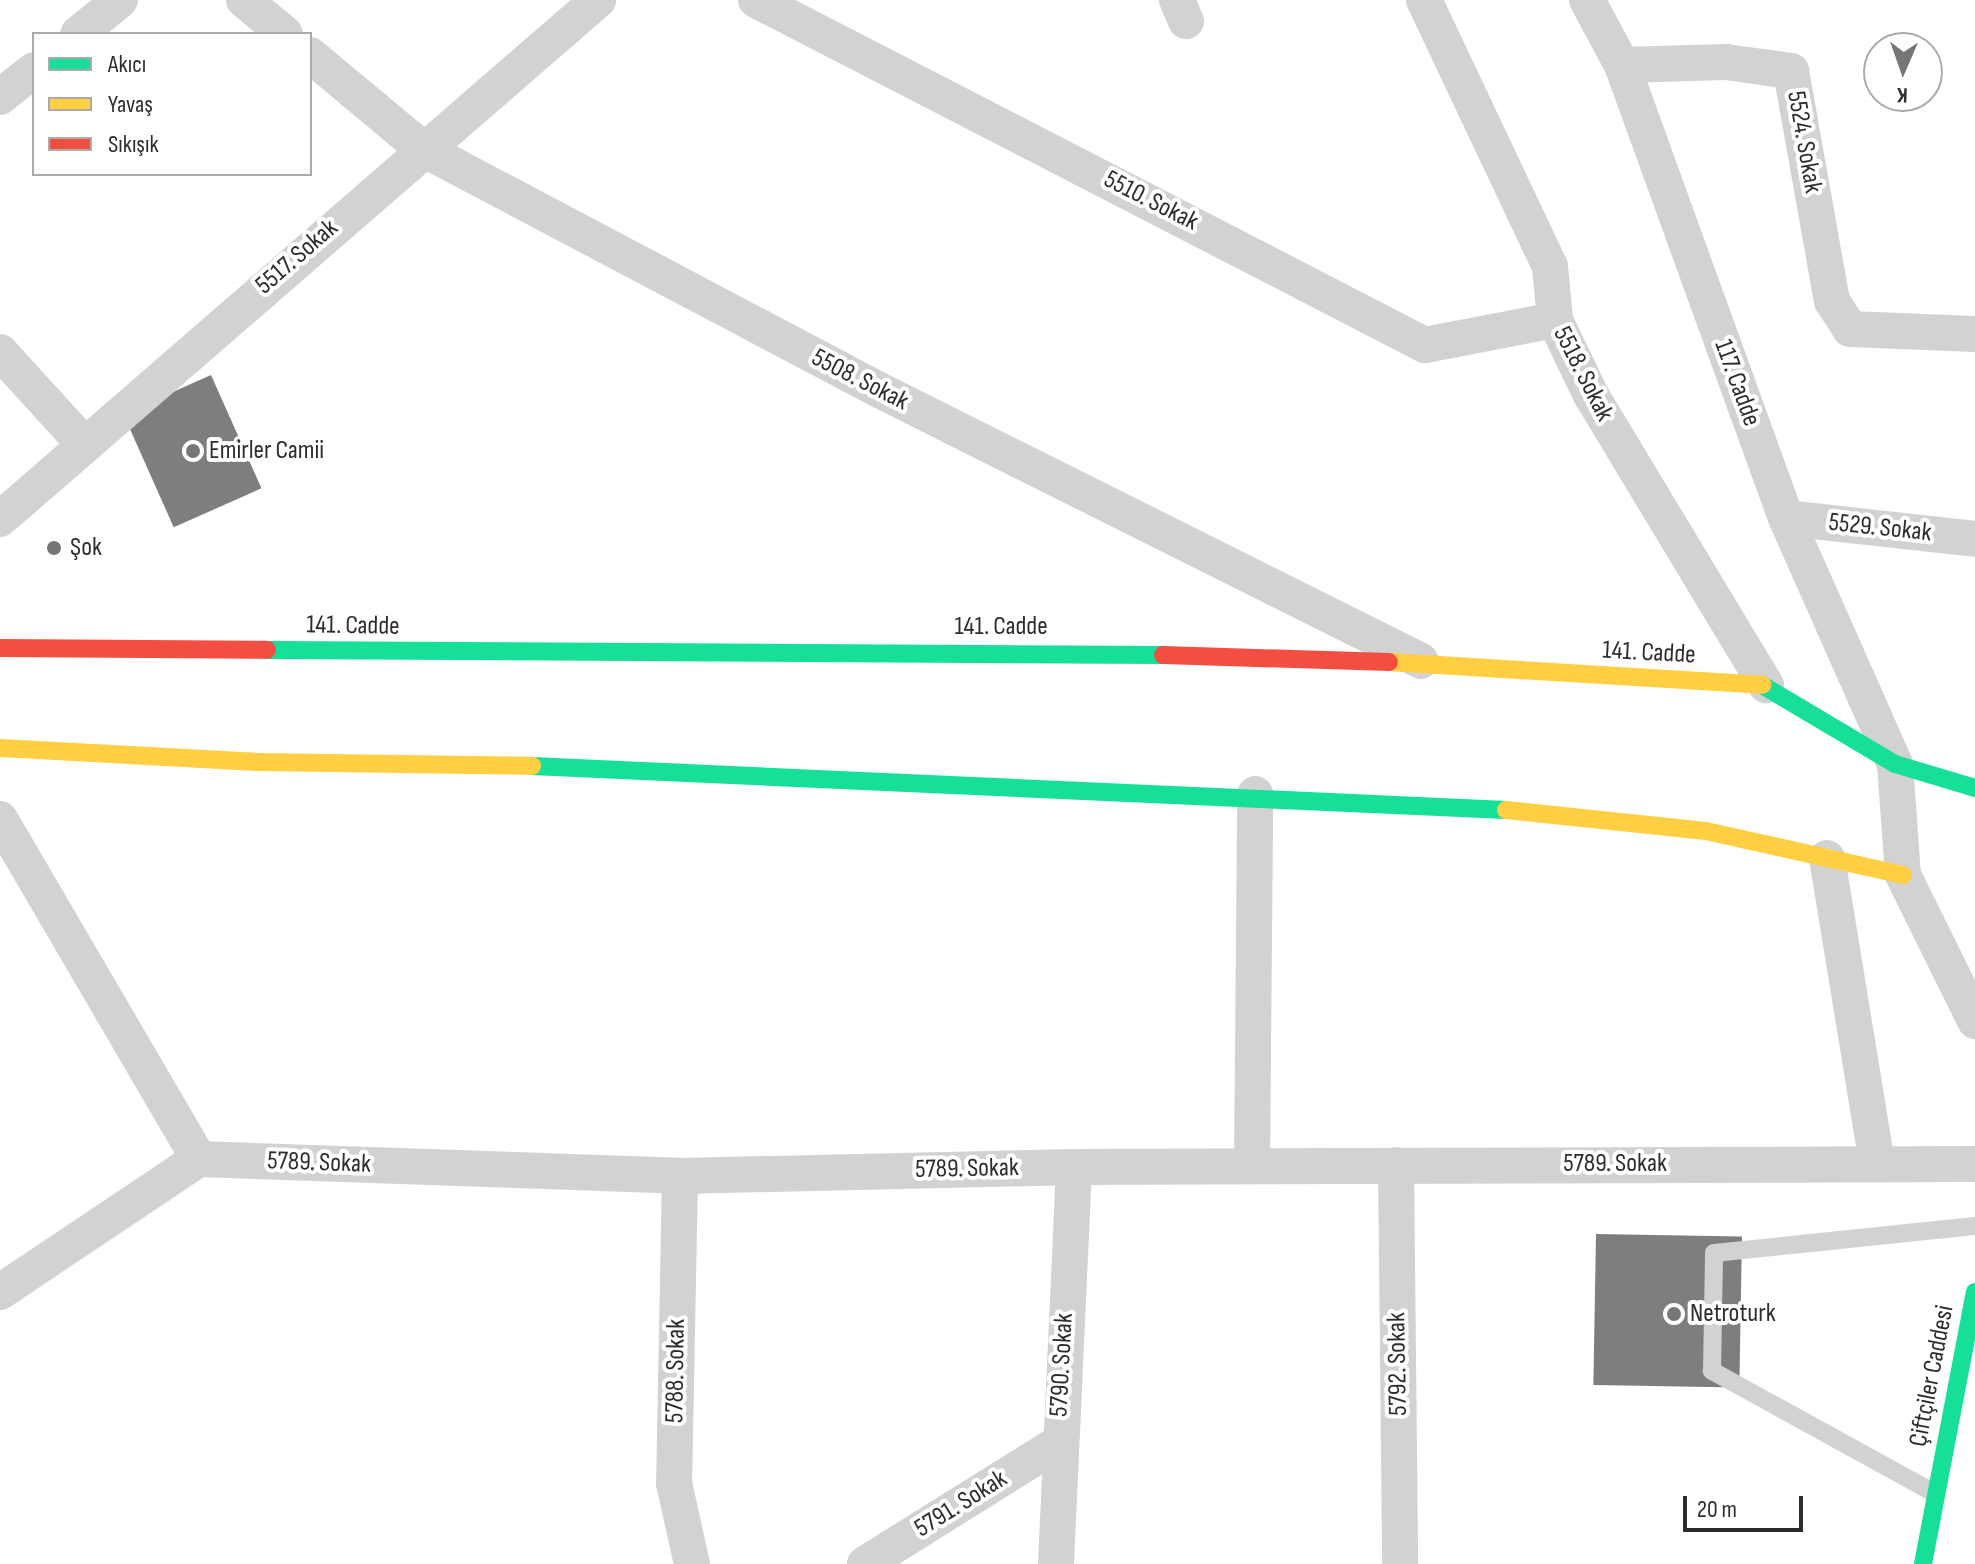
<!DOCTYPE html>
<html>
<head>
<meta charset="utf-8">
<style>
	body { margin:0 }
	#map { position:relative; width:1975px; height:1564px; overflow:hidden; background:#fff; font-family:"Sofia Sans Condensed",sans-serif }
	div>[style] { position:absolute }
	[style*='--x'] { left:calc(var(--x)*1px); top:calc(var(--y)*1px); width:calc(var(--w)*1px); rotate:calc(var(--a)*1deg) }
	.building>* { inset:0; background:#7e7e7e; transform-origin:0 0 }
	.lane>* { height:18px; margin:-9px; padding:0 9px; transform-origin:9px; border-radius:9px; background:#d2d2d2 }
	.street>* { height:36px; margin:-18px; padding:0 18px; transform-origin:18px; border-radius:18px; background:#d2d2d2 }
	.fast>* { height:18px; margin:-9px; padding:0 9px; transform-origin:9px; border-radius:9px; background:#16e098 }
	.slow>* { height:18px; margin:-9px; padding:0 9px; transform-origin:9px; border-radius:9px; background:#ffcf43 }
	.jam>* { height:18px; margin:-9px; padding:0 9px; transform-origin:9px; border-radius:9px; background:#f24e42 }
	.dots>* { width:22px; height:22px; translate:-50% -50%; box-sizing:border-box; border:4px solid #fff; border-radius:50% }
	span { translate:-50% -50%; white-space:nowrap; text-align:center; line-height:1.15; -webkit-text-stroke:8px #fff; paint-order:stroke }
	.street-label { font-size:26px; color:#2d2d2d }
	.poi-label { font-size:26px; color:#2d2d2d }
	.left { translate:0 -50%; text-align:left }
	.legend { position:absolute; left:32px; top:32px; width:280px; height:144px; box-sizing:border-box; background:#fff; border:2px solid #ababab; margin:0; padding:10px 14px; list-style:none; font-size:24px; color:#2d2d2d }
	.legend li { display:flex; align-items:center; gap:16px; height:40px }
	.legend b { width:40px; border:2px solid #ababab }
	.north { position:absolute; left:1863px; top:32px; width:80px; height:80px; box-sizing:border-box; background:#fff; border:2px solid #ababab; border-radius:50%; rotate:182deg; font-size:22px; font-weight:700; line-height:32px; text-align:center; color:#2d2d2d }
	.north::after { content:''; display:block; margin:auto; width:28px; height:36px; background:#767676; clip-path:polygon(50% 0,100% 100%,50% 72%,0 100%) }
	.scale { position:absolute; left:1683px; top:1496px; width:120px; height:36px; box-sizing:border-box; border:4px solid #2d2d2d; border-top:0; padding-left:10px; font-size:24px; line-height:28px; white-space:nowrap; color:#2d2d2d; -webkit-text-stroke:6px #fff; paint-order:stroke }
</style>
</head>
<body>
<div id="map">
	<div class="building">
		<i style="left:211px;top:375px;width:124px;height:96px;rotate:66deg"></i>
		<i style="left:1596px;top:1234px;width:146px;height:151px;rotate:1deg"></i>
	</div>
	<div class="lane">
		<i style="--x:1936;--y:1494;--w:256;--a:-151.2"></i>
		<i style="--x:1712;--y:1371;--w:118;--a:-89"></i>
		<i style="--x:1714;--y:1253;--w:262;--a:-5.9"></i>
	</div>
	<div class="street">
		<i style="--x:244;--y:0;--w:53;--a:39.7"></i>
		<i style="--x:756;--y:0;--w:753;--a:27.28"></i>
		<i style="--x:1425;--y:345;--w:132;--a:-10.9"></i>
		<i style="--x:1177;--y:0;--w:23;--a:67"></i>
		<i style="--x:1424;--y:0;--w:294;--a:64.7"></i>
		<i style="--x:1550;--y:266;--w:54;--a:84.7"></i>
		<i style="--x:1555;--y:320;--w:83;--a:64.4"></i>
		<i style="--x:1591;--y:395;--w:339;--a:58.9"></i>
		<i style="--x:1587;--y:0;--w:74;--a:61.7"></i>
		<i style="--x:1622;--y:65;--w:482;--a:70.1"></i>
		<i style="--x:1786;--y:518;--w:269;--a:66.1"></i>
		<i style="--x:1895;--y:764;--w:111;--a:85.9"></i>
		<i style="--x:1903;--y:875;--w:163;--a:63.7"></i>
		<i style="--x:78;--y:34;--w:54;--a:-39"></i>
		<i style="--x:310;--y:55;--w:147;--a:39.8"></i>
		<i style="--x:423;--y:149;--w:514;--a:27.86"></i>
		<i style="--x:877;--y:389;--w:608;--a:26.57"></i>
		<i style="--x:1622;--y:65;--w:104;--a:-1.7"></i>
		<i style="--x:1726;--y:62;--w:66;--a:7.9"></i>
		<i style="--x:1791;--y:71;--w:234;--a:79.9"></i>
		<i style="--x:1832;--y:301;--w:33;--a:57"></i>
		<i style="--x:1850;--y:329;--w:125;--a:2.3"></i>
		<i style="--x:0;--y:97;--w:43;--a:-38.5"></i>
		<i style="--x:0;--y:352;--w:123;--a:47.6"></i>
		<i style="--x:1786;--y:518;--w:190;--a:6.3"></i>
		<i style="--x:0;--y:519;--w:792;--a:-40.95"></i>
		<i style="--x:0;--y:819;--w:394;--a:59.7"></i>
		<i style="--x:1827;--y:858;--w:310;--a:80.7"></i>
		<i style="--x:1396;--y:1165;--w:399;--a:89.4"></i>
		<i style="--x:1252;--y:1166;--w:372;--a:-89.5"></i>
		<i style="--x:680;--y:1176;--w:307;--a:91.1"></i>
		<i style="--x:674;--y:1483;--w:83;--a:77.5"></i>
		<i style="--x:0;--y:1292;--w:239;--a:-33.8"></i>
		<i style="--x:199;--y:1159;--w:481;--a:2"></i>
		<i style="--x:680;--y:1176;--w:394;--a:-1.3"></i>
		<i style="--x:1074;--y:1167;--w:901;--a:-0.19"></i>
		<i style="--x:865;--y:1564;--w:226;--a:-32"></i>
		<i style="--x:1056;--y:1564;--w:397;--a:-87.4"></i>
	</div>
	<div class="fast">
		<i style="--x:267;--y:650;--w:896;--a:0.32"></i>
		<i style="--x:1762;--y:685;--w:155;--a:30.7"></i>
		<i style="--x:1895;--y:764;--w:84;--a:16.7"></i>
		<i style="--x:532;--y:766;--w:975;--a:2.59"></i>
		<i style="--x:1923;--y:1564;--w:277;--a:-79.2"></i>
	</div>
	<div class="slow">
		<i style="--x:1389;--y:662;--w:374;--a:3.5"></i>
		<i style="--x:0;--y:748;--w:257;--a:3.1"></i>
		<i style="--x:257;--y:762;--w:275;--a:0.8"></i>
		<i style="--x:1506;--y:810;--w:201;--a:6"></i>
		<i style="--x:1706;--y:831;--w:202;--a:12.6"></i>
	</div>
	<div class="jam">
		<i style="--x:0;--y:648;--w:267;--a:0.4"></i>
		<i style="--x:1163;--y:655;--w:226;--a:1.8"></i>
	</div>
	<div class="dots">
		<i style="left:193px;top:451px;background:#767676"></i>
		<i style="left:54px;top:548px;background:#767676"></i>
		<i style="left:1674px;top:1314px;background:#767676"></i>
	</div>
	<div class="street-label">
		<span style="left:1804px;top:142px;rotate:80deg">5524. Sokak</span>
		<span style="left:1151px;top:201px;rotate:27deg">5510. Sokak</span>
		<span style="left:297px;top:257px;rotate:-41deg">5517. Sokak</span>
		<span style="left:1583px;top:374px;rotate:63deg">5518. Sokak</span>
		<span style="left:860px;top:380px;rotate:27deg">5508. Sokak</span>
		<span style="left:1737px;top:383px;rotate:70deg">117. Cadde</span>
		<span style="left:1880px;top:528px;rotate:6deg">5529. Sokak</span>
		<span style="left:353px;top:626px;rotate:1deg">141. Cadde</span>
		<span style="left:1001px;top:627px">141. Cadde</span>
		<span style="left:1649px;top:653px;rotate:3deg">141. Cadde</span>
		<span style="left:319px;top:1163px;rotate:2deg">5789. Sokak</span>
		<span style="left:1615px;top:1164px">5789. Sokak</span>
		<span style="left:967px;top:1169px;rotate:-1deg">5789. Sokak</span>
		<span style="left:1398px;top:1364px;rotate:-91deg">5792. Sokak</span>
		<span style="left:1062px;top:1365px;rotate:-87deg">5790. Sokak</span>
		<span style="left:676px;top:1371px;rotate:-89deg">5788. Sokak</span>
		<span style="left:1932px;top:1376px;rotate:-79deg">Çiftçiler Caddesi</span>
		<span style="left:961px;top:1504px;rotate:-32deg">5791. Sokak</span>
	</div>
	<div class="poi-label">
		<span class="left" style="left:209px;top:451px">Emirler Camii</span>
		<span class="left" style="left:70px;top:548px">Şok</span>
		<span class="left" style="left:1690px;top:1314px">Netroturk</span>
	</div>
	<ul class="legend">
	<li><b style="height:10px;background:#16e098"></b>Akıcı</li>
	<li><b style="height:10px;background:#ffcf43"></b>Yavaş</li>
	<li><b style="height:10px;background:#f24e42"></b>Sıkışık</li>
	</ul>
	<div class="north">K</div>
	<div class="scale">20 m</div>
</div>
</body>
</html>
